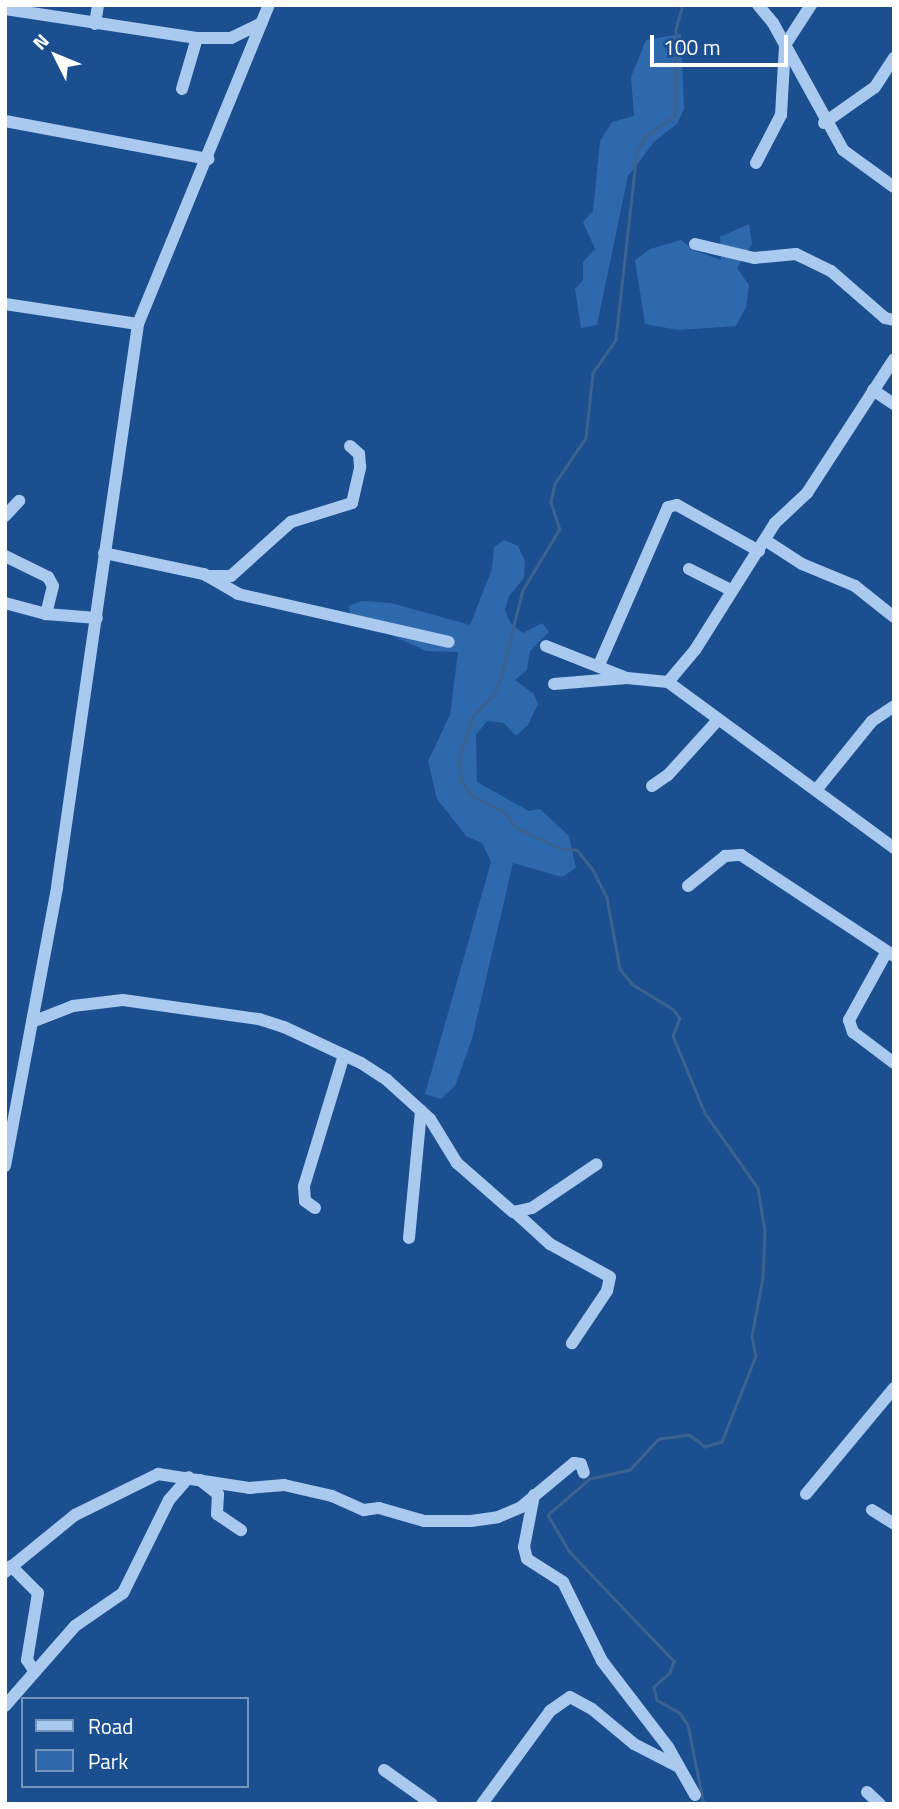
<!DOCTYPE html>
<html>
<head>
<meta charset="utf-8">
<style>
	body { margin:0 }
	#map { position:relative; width:899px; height:1809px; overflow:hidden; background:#1b4f8f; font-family:"Titillium Web",sans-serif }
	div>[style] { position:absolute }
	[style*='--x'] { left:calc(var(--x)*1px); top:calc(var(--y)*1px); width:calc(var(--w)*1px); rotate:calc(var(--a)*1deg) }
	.green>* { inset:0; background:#2e69ad }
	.stream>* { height:2.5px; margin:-1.25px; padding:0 1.25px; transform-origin:1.25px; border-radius:1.25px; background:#3c6290 }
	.minor>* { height:12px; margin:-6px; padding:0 6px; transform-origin:6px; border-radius:6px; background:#a9c9ee }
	span { translate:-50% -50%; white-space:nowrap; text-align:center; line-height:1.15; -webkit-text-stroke:7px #1b4f8f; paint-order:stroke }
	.frame { position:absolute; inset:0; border:7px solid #fff; pointer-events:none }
	.legend { position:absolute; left:21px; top:1697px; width:228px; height:91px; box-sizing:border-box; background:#1b4f8f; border:2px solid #7695bc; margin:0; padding:9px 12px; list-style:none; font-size:21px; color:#fff }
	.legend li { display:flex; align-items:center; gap:14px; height:35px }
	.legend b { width:35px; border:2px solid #7695bc }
	.north { position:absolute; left:21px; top:21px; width:70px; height:70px; -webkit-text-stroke:5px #1b4f8f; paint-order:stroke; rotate:313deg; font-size:19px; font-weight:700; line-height:28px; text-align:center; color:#fff }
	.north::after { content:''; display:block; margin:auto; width:24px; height:32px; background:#fff; clip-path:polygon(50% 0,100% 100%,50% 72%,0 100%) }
	.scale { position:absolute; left:650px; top:35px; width:138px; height:32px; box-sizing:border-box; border:4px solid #fff; border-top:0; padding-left:9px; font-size:21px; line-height:24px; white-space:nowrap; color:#fff; -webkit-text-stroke:5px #1b4f8f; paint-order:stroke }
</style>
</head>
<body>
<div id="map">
	<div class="green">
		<i style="clip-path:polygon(681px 34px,684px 109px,677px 124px,654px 142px,628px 176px,597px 325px,581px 328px,575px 289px,583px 280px,583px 262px,595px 249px,583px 222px,593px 211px,600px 141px,612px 122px,634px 116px,631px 77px,646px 40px)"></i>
		<i style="clip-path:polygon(749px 224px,752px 244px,737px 268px,749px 285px,746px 307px,736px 326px,678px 330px,645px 324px,635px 260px,650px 249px,681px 240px,693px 250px,721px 260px,720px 237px)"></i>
		<i style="clip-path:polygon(504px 540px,518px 546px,525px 561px,524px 578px,509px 596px,505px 610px,511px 624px,523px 633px,542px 623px,549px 632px,530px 651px,527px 670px,515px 680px,534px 694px,538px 704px,528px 725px,516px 736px,504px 723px,487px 721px,476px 735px,477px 782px,529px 811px,540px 809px,569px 836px,576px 868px,562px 877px,513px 863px,472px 1039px,455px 1086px,441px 1099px,425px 1094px,491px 862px,482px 843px,466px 836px,437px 799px,428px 761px,450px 715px,458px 652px,426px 651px,350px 616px,349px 606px,362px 601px,391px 603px,470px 625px,492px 569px,494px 547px)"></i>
	</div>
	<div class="stream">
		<i style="--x:683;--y:5;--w:26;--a:106"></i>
		<i style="--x:676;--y:30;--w:86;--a:90.7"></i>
		<i style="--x:675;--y:116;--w:35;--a:145"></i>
		<i style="--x:646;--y:136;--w:18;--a:119"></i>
		<i style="--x:637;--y:152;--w:189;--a:96.4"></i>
		<i style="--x:616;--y:340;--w:40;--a:124.9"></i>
		<i style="--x:593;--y:373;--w:65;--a:96.1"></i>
		<i style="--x:586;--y:438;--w:55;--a:124"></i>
		<i style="--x:555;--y:484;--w:18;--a:103"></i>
		<i style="--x:551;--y:502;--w:28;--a:72"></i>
		<i style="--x:560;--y:529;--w:71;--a:121.2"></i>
		<i style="--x:523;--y:590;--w:91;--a:104"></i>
		<i style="--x:501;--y:678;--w:18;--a:112"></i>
		<i style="--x:494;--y:695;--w:30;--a:134"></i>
		<i style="--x:473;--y:717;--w:43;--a:108.9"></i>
		<i style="--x:459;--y:758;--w:24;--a:83"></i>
		<i style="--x:462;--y:782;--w:18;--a:52"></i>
		<i style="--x:473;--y:796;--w:34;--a:27"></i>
		<i style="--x:503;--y:811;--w:21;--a:51"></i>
		<i style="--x:516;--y:827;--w:48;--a:26"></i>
		<i style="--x:559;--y:848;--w:18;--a:6"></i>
		<i style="--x:577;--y:850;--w:26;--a:51"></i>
		<i style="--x:593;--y:870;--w:31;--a:63"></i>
		<i style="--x:607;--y:898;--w:72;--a:79.6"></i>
		<i style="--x:620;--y:969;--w:19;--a:51"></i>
		<i style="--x:632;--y:984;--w:48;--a:31.4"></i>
		<i style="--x:673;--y:1009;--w:11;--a:52"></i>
		<i style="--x:680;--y:1018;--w:19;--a:111"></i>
		<i style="--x:673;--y:1036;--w:83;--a:67.4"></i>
		<i style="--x:705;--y:1113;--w:92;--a:54.8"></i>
		<i style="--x:758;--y:1188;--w:44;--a:80.8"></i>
		<i style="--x:765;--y:1231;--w:47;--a:92.4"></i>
		<i style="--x:763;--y:1278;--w:59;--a:100.7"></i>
		<i style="--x:752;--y:1336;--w:20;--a:79"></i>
		<i style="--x:756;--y:1356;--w:92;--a:111.6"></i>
		<i style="--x:722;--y:1442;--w:18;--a:164"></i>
		<i style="--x:705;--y:1447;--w:20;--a:-143"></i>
		<i style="--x:689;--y:1435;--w:30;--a:172"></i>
		<i style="--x:659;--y:1439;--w:42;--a:133.1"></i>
		<i style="--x:630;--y:1470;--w:41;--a:167.3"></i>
		<i style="--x:590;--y:1479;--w:55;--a:139.4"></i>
		<i style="--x:548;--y:1515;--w:42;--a:59.7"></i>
		<i style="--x:569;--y:1551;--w:152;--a:46.3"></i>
		<i style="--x:674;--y:1661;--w:13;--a:108"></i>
		<i style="--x:670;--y:1673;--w:21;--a:139"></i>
		<i style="--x:654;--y:1687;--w:13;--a:77"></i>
		<i style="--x:657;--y:1700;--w:25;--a:29"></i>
		<i style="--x:679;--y:1712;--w:16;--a:55"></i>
		<i style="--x:688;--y:1725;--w:81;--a:78.6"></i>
	</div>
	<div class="minor">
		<i style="--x:758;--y:5;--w:23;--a:50"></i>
		<i style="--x:773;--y:23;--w:145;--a:61.1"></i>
		<i style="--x:843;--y:150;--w:63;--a:36"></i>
		<i style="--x:5;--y:9;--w:194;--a:8.6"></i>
		<i style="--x:197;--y:38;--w:34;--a:0"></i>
		<i style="--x:231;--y:38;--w:34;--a:-26"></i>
		<i style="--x:95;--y:24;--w:19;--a:-81"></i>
		<i style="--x:182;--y:89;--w:53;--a:-73.6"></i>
		<i style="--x:5;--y:121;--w:207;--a:10.6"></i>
		<i style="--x:824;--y:123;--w:62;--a:-35.2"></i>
		<i style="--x:875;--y:87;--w:35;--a:-57"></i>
		<i style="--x:756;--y:163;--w:54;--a:-62.5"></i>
		<i style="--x:781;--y:115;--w:70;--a:-86.7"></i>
		<i style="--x:785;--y:45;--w:48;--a:-57"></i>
		<i style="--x:695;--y:244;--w:61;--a:13.3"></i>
		<i style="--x:754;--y:258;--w:42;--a:-5.4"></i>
		<i style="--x:796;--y:254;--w:39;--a:26"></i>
		<i style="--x:831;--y:271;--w:72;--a:41"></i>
		<i style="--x:885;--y:318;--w:9;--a:13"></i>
		<i style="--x:5;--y:304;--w:134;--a:8.6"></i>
		<i style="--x:894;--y:359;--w:160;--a:123"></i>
		<i style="--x:807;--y:493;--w:44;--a:136.8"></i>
		<i style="--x:775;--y:523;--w:150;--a:122.2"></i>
		<i style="--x:695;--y:650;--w:42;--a:130.2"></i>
		<i style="--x:668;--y:682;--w:280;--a:36.3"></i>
		<i style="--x:873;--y:390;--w:25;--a:34"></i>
		<i style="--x:5;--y:516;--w:21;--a:-47"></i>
		<i style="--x:765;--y:540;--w:44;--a:33"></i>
		<i style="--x:802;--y:564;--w:57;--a:22.5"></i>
		<i style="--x:855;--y:586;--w:50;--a:38.5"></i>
		<i style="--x:104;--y:553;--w:102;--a:11.9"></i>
		<i style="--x:204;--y:574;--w:39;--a:30"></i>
		<i style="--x:238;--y:594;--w:216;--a:12.8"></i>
		<i style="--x:5;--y:556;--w:48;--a:26"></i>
		<i style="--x:48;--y:577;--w:10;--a:61"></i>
		<i style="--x:53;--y:586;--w:29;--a:104"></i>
		<i style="--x:689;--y:569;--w:47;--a:26.6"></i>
		<i style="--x:207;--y:576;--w:24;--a:0"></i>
		<i style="--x:231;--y:576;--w:81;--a:-42"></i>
		<i style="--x:291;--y:522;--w:64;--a:-17.3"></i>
		<i style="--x:352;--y:503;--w:37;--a:-77"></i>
		<i style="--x:360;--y:467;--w:13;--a:-94"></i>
		<i style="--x:359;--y:454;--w:12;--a:-138"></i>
		<i style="--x:5;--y:603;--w:42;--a:15"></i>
		<i style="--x:46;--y:614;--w:51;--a:4.5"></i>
		<i style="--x:546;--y:646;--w:87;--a:21.6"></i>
		<i style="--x:627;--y:678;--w:41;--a:5.6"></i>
		<i style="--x:599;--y:665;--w:172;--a:-66.4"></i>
		<i style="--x:668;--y:507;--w:9;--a:-13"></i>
		<i style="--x:677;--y:505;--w:94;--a:29.3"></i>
		<i style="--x:554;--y:684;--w:73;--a:-4.7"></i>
		<i style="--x:652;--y:786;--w:19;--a:-35"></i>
		<i style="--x:668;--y:775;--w:73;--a:-47.8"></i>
		<i style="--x:817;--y:789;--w:87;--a:-51"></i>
		<i style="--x:872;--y:721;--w:27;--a:-34"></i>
		<i style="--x:688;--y:886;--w:48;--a:-39"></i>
		<i style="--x:725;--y:856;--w:16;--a:-4"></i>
		<i style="--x:741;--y:855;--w:183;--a:33.4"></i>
		<i style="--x:886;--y:953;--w:77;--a:118.9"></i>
		<i style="--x:849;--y:1020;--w:13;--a:72"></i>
		<i style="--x:853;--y:1032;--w:51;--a:37.1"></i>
		<i style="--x:32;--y:1022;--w:44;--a:-21.3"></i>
		<i style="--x:73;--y:1006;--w:50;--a:-6.8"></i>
		<i style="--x:123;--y:1000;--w:137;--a:8"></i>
		<i style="--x:259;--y:1019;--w:26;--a:18"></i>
		<i style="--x:284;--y:1027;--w:85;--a:25.1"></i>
		<i style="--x:361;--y:1063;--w:31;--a:33"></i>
		<i style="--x:387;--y:1080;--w:58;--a:42.2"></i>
		<i style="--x:430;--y:1119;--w:52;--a:58.5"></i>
		<i style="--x:457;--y:1163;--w:74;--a:41.2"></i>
		<i style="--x:513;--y:1212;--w:19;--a:-12"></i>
		<i style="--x:532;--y:1208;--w:78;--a:-34.1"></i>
		<i style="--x:5;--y:1166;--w:284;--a:-79.4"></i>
		<i style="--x:57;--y:887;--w:569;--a:-81.81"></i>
		<i style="--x:138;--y:324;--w:345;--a:-67.7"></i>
		<i style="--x:315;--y:1208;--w:12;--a:-145"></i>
		<i style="--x:305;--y:1201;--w:15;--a:-94"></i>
		<i style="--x:304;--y:1186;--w:137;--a:-73"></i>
		<i style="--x:516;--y:1213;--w:46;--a:42.4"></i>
		<i style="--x:550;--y:1244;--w:68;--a:28.8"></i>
		<i style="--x:610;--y:1277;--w:14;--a:102"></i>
		<i style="--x:607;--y:1291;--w:63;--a:123.9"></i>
		<i style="--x:409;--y:1238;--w:128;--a:-84.6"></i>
		<i style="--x:200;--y:1480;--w:23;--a:38"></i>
		<i style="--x:218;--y:1494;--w:20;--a:93"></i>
		<i style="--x:217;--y:1514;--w:29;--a:34"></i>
		<i style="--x:806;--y:1494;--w:138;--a:-50.3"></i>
		<i style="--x:534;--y:1495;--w:53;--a:100.9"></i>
		<i style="--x:524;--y:1547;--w:12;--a:76"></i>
		<i style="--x:527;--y:1559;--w:43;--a:32.6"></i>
		<i style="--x:563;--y:1582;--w:88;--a:63.7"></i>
		<i style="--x:602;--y:1661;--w:108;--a:52.5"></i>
		<i style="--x:668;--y:1747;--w:55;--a:60.6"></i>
		<i style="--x:872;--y:1510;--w:26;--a:32"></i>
		<i style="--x:11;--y:1566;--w:38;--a:45"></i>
		<i style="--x:38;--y:1593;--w:68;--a:99.3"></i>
		<i style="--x:27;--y:1660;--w:14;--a:56"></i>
		<i style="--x:5;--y:1572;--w:90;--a:-39.2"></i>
		<i style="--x:75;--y:1515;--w:93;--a:-26.3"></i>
		<i style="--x:158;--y:1474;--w:92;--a:8.7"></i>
		<i style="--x:249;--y:1488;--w:35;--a:-5"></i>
		<i style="--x:284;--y:1485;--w:49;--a:12.9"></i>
		<i style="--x:332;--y:1496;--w:35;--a:24"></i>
		<i style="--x:364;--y:1510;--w:15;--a:-8"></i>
		<i style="--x:379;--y:1508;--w:47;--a:16.1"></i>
		<i style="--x:424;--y:1521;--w:47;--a:0"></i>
		<i style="--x:471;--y:1521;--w:27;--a:-8"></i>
		<i style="--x:498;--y:1517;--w:25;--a:-23"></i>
		<i style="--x:521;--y:1507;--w:69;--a:-39.7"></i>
		<i style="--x:574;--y:1463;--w:7;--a:8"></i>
		<i style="--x:581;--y:1464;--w:9;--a:72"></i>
		<i style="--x:5;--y:1706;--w:106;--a:-48.8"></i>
		<i style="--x:75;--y:1626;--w:58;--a:-34.5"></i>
		<i style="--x:123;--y:1593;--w:104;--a:-63.7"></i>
		<i style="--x:169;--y:1500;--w:30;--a:-49"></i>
		<i style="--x:384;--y:1770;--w:59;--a:35.3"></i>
		<i style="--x:867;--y:1792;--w:18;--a:43"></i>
		<i style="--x:482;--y:1804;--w:115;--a:-53.8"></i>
		<i style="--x:550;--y:1711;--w:24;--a:-35"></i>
		<i style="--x:570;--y:1697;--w:25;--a:29"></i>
		<i style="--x:592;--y:1709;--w:55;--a:39.8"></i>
		<i style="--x:634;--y:1744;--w:48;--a:27.1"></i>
	</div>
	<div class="frame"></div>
	<ul class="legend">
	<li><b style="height:9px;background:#a9c9ee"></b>Road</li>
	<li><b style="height:19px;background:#2e69ad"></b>Park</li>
	</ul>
	<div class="north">N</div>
	<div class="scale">100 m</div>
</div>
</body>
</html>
